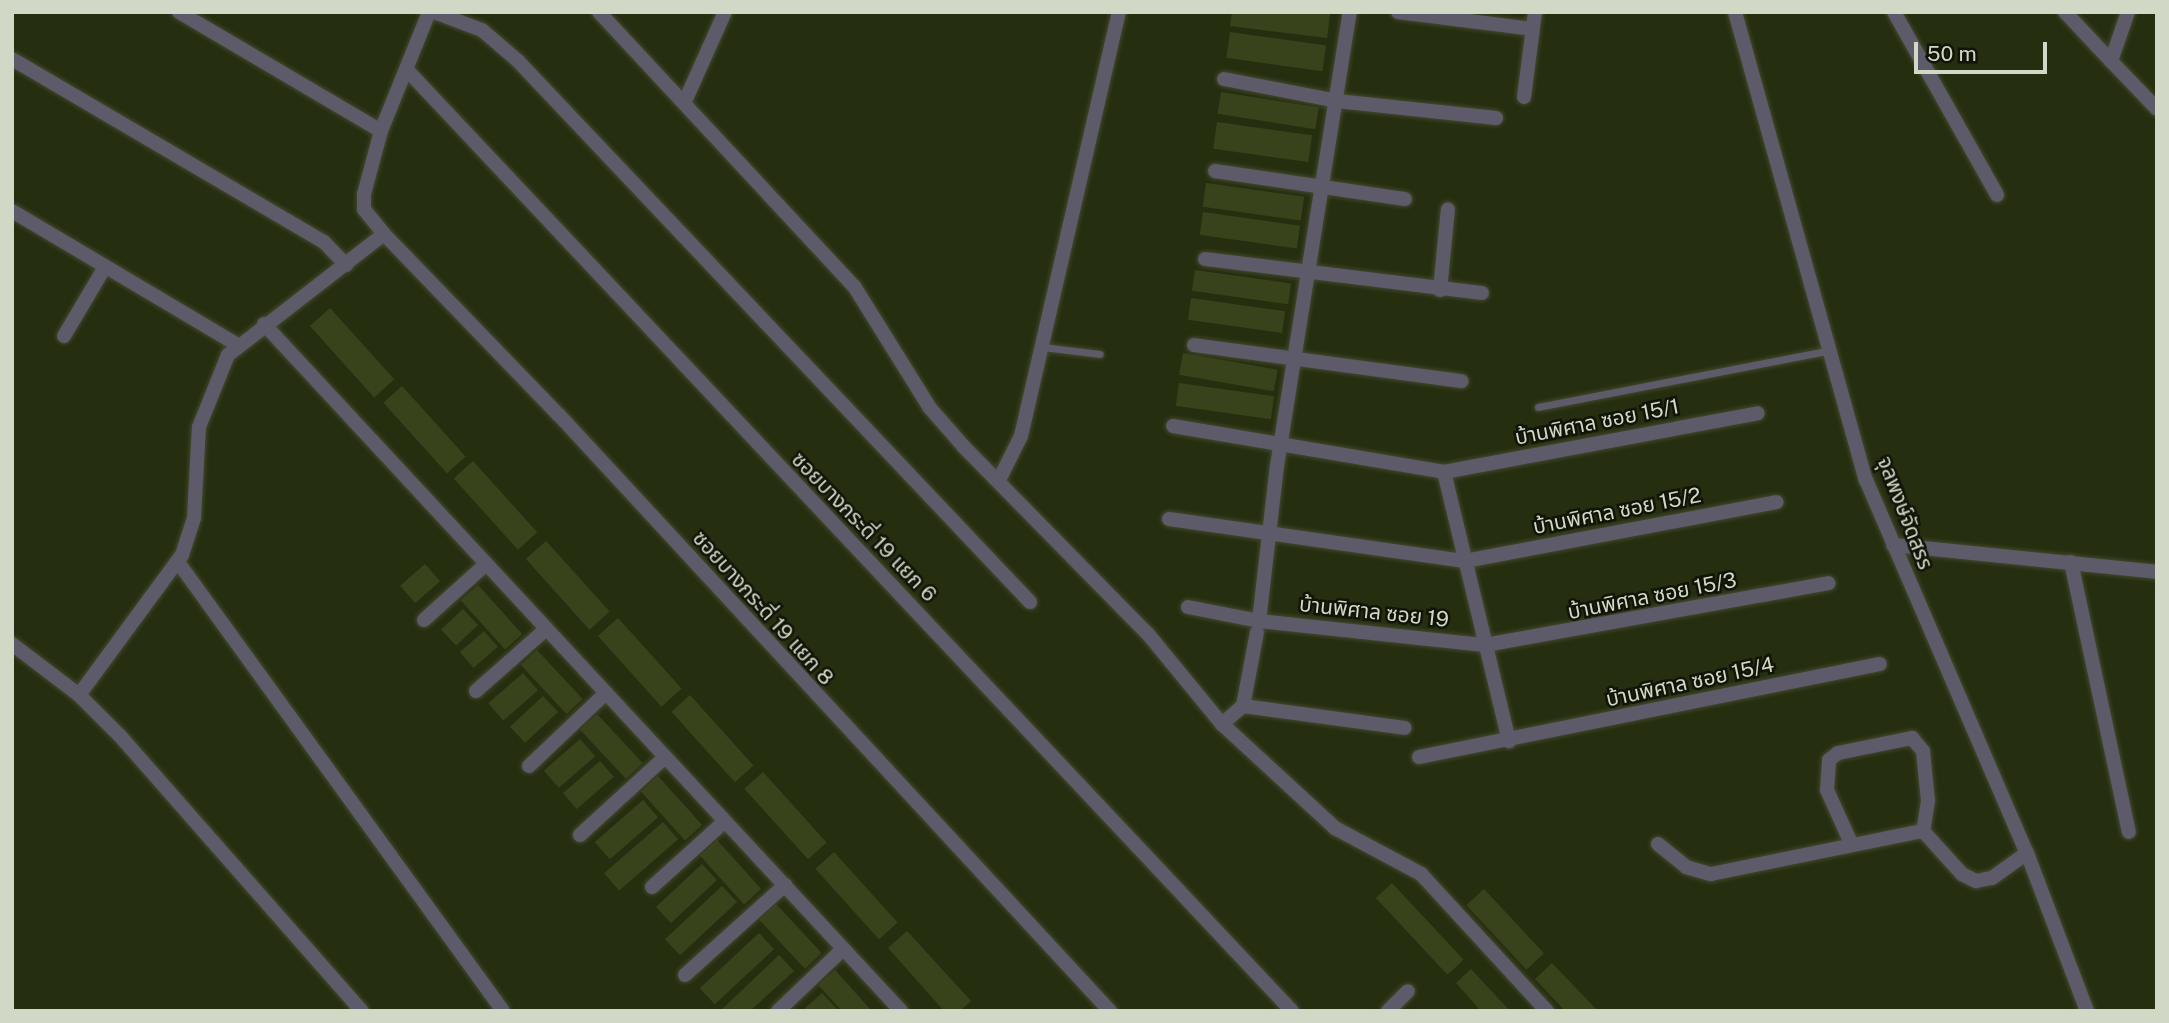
<!DOCTYPE html>
<html>
<head>
<meta charset="utf-8">
<style>
	body { margin:0 }
	#map { position:relative; width:2169px; height:1023px; overflow:hidden; background:#262e10; font-family:"Public Sans","Noto Sans Thai",sans-serif }
	div>[style] { position:absolute }
	[style*='--x'] { left:calc(var(--x)*1px); top:calc(var(--y)*1px); width:calc(var(--w)*1px); rotate:calc(var(--a)*1deg) }
	.building>* { inset:0; background:#39431b; transform-origin:0 0 }
	.roads { filter:drop-shadow(0 0 2px #42492d) drop-shadow(0 0 2px #42492d) }
	.lane>* { height:7px; margin:-3.5px; padding:0 3.5px; transform-origin:3.5px; border-radius:3.5px; background:#5d5b69 }
	.street>* { height:14px; margin:-7px; padding:0 7px; transform-origin:7px; border-radius:7px; background:#5d5b69 }
	span { translate:-50% -50%; white-space:nowrap; text-align:center; line-height:1.15; -webkit-text-stroke:5px #111408; paint-order:stroke }
	.street-label { font-size:21px; color:#d2d8c6 }
	.frame { position:absolute; inset:0; border:14px solid #d2d8c6; pointer-events:none }
	.scale { position:absolute; left:1914px; top:42px; width:133px; height:32px; box-sizing:border-box; border:4px solid #d2d8c6; border-top:0; padding-left:9px; font-size:21px; line-height:24px; white-space:nowrap; color:#d2d8c6; -webkit-text-stroke:5px #111408; paint-order:stroke }
</style>
</head>
<body>
<div id="map">
	<div class="building">
		<i style="clip-path:polygon(1232px 12px,1330px 14px,1327px 38px,1230px 26px)"></i>
		<i style="left:1230px;top:32px;width:97px;height:26px;rotate:8deg"></i>
		<i style="left:1221px;top:92px;width:99px;height:22px;rotate:9deg"></i>
		<i style="left:1217px;top:122px;width:96px;height:27px;rotate:8deg"></i>
		<i style="left:1206px;top:183px;width:99px;height:24px;rotate:8deg"></i>
		<i style="left:1203px;top:212px;width:98px;height:23px;rotate:8deg"></i>
		<i style="left:1195px;top:270px;width:97px;height:21px;rotate:8deg"></i>
		<i style="left:1191px;top:298px;width:95px;height:22px;rotate:8deg"></i>
		<i style="left:330px;top:308px;width:96px;height:27px;rotate:48deg"></i>
		<i style="left:1183px;top:353px;width:96px;height:22px;rotate:10deg"></i>
		<i style="left:1179px;top:383px;width:96px;height:23px;rotate:8deg"></i>
		<i style="left:402px;top:386px;width:95px;height:25px;rotate:48deg"></i>
		<i style="left:473px;top:461px;width:96px;height:26px;rotate:48deg"></i>
		<i style="left:546px;top:541px;width:95px;height:27px;rotate:48deg"></i>
		<i style="left:425px;top:564px;width:23px;height:33px;rotate:49deg"></i>
		<i style="left:478px;top:585px;width:66px;height:23px;rotate:48deg"></i>
		<i style="left:463px;top:609px;width:22px;height:30px;rotate:47deg"></i>
		<i style="left:618px;top:618px;width:95px;height:27px;rotate:48deg"></i>
		<i style="left:484px;top:631px;width:21px;height:32px;rotate:49deg"></i>
		<i style="left:537px;top:650px;width:67px;height:22px;rotate:47deg"></i>
		<i style="left:523px;top:673px;width:23px;height:46px;rotate:49deg"></i>
		<i style="left:690px;top:695px;width:95px;height:25px;rotate:48deg"></i>
		<i style="left:543px;top:696px;width:22px;height:45px;rotate:47deg"></i>
		<i style="left:597px;top:714px;width:67px;height:23px;rotate:47deg"></i>
		<i style="left:580px;top:739px;width:23px;height:48px;rotate:49deg"></i>
		<i style="left:600px;top:761px;width:21px;height:49px;rotate:49deg"></i>
		<i style="left:763px;top:772px;width:95px;height:25px;rotate:48deg"></i>
		<i style="left:658px;top:776px;width:66px;height:23px;rotate:48deg"></i>
		<i style="left:643px;top:800px;width:23px;height:64px;rotate:49deg"></i>
		<i style="left:663px;top:822px;width:23px;height:78px;rotate:49deg"></i>
		<i style="left:717px;top:840px;width:66px;height:23px;rotate:48deg"></i>
		<i style="left:834px;top:852px;width:95px;height:25px;rotate:48deg"></i>
		<i style="left:702px;top:864px;width:22px;height:63px;rotate:47deg"></i>
		<i style="left:1392px;top:883px;width:105px;height:22px;rotate:47deg"></i>
		<i style="left:722px;top:886px;width:22px;height:78px;rotate:47deg"></i>
		<i style="left:1484px;top:889px;width:88px;height:24px;rotate:47deg"></i>
		<i style="left:776px;top:904px;width:67px;height:23px;rotate:47deg"></i>
		<i style="clip-path:polygon(907px 931px,971px 1001px,960px 1011px,944px 1011px,888px 948px)"></i>
		<i style="left:759px;top:933px;width:22px;height:81px;rotate:47deg"></i>
		<i style="clip-path:polygon(779px 955px,794px 971px,750px 1011px,720px 1011px)"></i>
		<i style="clip-path:polygon(1552px 963px,1598px 1011px,1565px 1011px,1535px 979px)"></i>
		<i style="clip-path:polygon(1471px 969px,1510px 1011px,1481px 1011px,1456px 983px)"></i>
		<i style="clip-path:polygon(835px 970px,872px 1011px,842px 1011px,818px 985px)"></i>
		<i style="clip-path:polygon(822px 993px,837px 1009px,802px 1011px)"></i>
	</div>
	<div class="roads">
		<div class="lane">
			<i style="--x:1042;--y:347;--w:58;--a:6.9"></i>
			<i style="--x:1538;--y:407;--w:298;--a:-11"></i>
		</div>
		<div class="street">
			<i style="--x:179;--y:12;--w:234;--a:30.5"></i>
			<i style="--x:434;--y:12;--w:51;--a:20.6"></i>
			<i style="--x:482;--y:30;--w:48;--a:40.7"></i>
			<i style="--x:518;--y:61;--w:745;--a:46.58"></i>
			<i style="--x:599;--y:12;--w:374;--a:47.1"></i>
			<i style="--x:854;--y:286;--w:144;--a:58.1"></i>
			<i style="--x:930;--y:408;--w:52;--a:48.9"></i>
			<i style="--x:964;--y:447;--w:262;--a:45.5"></i>
			<i style="--x:1148;--y:634;--w:117;--a:50.6"></i>
			<i style="--x:1222;--y:724;--w:154;--a:42.6"></i>
			<i style="--x:1335;--y:828;--w:98;--a:28.1"></i>
			<i style="--x:1421;--y:874;--w:186;--a:47.4"></i>
			<i style="--x:1398;--y:12;--w:135;--a:7.2"></i>
			<i style="--x:1735;--y:12;--w:486;--a:74.4"></i>
			<i style="--x:1866;--y:480;--w:406;--a:66.7"></i>
			<i style="--x:2027;--y:853;--w:169;--a:69.2"></i>
			<i style="--x:1894;--y:12;--w:210;--a:60.6"></i>
			<i style="--x:2065;--y:12;--w:67;--a:46.8"></i>
			<i style="--x:2111;--y:61;--w:52;--a:-70.9"></i>
			<i style="--x:12;--y:59;--w:362;--a:30.4"></i>
			<i style="--x:324;--y:242;--w:32;--a:46"></i>
			<i style="--x:2111;--y:61;--w:66;--a:46.2"></i>
			<i style="--x:408;--y:71;--w:1290;--a:46.76"></i>
			<i style="--x:1224;--y:79;--w:115;--a:11"></i>
			<i style="--x:1337;--y:101;--w:160;--a:6.1"></i>
			<i style="--x:1524;--y:97;--w:86;--a:-82.6"></i>
			<i style="--x:686;--y:99;--w:95;--a:-65.9"></i>
			<i style="--x:1215;--y:171;--w:192;--a:8.4"></i>
			<i style="--x:12;--y:211;--w:261;--a:30.7"></i>
			<i style="--x:384;--y:234;--w:252;--a:46"></i>
			<i style="--x:559;--y:415;--w:812;--a:47.25"></i>
			<i style="--x:1205;--y:259;--w:279;--a:7"></i>
			<i style="--x:1440;--y:290;--w:81;--a:-84.4"></i>
			<i style="--x:264;--y:324;--w:937;--a:47.16"></i>
			<i style="--x:64;--y:336;--w:80;--a:-59.3"></i>
			<i style="--x:1194;--y:345;--w:270;--a:7.7"></i>
			<i style="--x:1173;--y:426;--w:275;--a:9.6"></i>
			<i style="--x:1444;--y:472;--w:319;--a:-10.6"></i>
			<i style="--x:1444;--y:472;--w:277;--a:76.4"></i>
			<i style="--x:999;--y:480;--w:49;--a:-63.4"></i>
			<i style="--x:1021;--y:436;--w:435;--a:-77"></i>
			<i style="--x:1169;--y:519;--w:299;--a:8.1"></i>
			<i style="--x:1465;--y:561;--w:317;--a:-10.7"></i>
			<i style="--x:1893;--y:545;--w:265;--a:5.8"></i>
			<i style="--x:178;--y:562;--w:554;--a:54.1"></i>
			<i style="--x:2071;--y:562;--w:276;--a:77.9"></i>
			<i style="--x:1188;--y:607;--w:72;--a:11.2"></i>
			<i style="--x:1259;--y:621;--w:227;--a:6.1"></i>
			<i style="--x:1485;--y:645;--w:349;--a:-10.2"></i>
			<i style="--x:424;--y:620;--w:84;--a:-42.1"></i>
			<i style="--x:1259;--y:621;--w:156;--a:-83.4"></i>
			<i style="--x:1277;--y:466;--w:460;--a:-80.9"></i>
			<i style="--x:12;--y:644;--w:84;--a:37.3"></i>
			<i style="--x:79;--y:695;--w:58;--a:45"></i>
			<i style="--x:120;--y:736;--w:366;--a:48.7"></i>
			<i style="--x:476;--y:691;--w:94;--a:-41.5"></i>
			<i style="--x:79;--y:695;--w:174;--a:-53.7"></i>
			<i style="--x:182;--y:555;--w:39;--a:-72"></i>
			<i style="--x:194;--y:518;--w:91;--a:-86.9"></i>
			<i style="--x:199;--y:427;--w:78;--a:-68.1"></i>
			<i style="--x:228;--y:355;--w:197;--a:-37.8"></i>
			<i style="--x:384;--y:234;--w:32;--a:-129"></i>
			<i style="--x:364;--y:209;--w:15;--a:-90"></i>
			<i style="--x:364;--y:194;--w:65;--a:-74.9"></i>
			<i style="--x:381;--y:131;--w:128;--a:-68"></i>
			<i style="--x:1243;--y:706;--w:163;--a:7.7"></i>
			<i style="--x:1222;--y:724;--w:28;--a:-41"></i>
			<i style="--x:1243;--y:706;--w:75;--a:-79.3"></i>
			<i style="--x:1419;--y:757;--w:470;--a:-11.4"></i>
			<i style="--x:529;--y:766;--w:106;--a:-43.5"></i>
			<i style="--x:580;--y:835;--w:115;--a:-42.5"></i>
			<i style="--x:1851;--y:843;--w:58;--a:-114.4"></i>
			<i style="--x:1827;--y:790;--w:30;--a:-86"></i>
			<i style="--x:1829;--y:760;--w:11;--a:-38"></i>
			<i style="--x:1838;--y:753;--w:76;--a:-11.5"></i>
			<i style="--x:1912;--y:738;--w:17;--a:50"></i>
			<i style="--x:1923;--y:751;--w:50;--a:84.3"></i>
			<i style="--x:1928;--y:801;--w:30;--a:99"></i>
			<i style="--x:1658;--y:844;--w:36;--a:39"></i>
			<i style="--x:1686;--y:867;--w:26;--a:16"></i>
			<i style="--x:1711;--y:874;--w:216;--a:-11.5"></i>
			<i style="--x:1923;--y:831;--w:58;--a:47.8"></i>
			<i style="--x:1962;--y:874;--w:16;--a:27"></i>
			<i style="--x:1976;--y:881;--w:16;--a:-11"></i>
			<i style="--x:1992;--y:878;--w:43;--a:-35.5"></i>
			<i style="--x:652;--y:887;--w:98;--a:-42.1"></i>
			<i style="--x:685;--y:975;--w:135;--a:-42"></i>
			<i style="--x:778;--y:1011;--w:90;--a:-43.6"></i>
			<i style="--x:1388;--y:1011;--w:28;--a:-45"></i>
		</div>
	</div>
	<div class="street-label">
		<span style="left:1597px;top:422px;rotate:-11deg">บ้านพิศาล ซอย 15/1</span>
		<span style="left:1617px;top:511px;rotate:-11deg">บ้านพิศาล ซอย 15/2</span>
		<span style="left:1905px;top:513px;rotate:69deg">จุลพงษ์จัดสรร</span>
		<span style="left:864px;top:527px;rotate:46deg">ซอยบางกระดี่ 19 แยก 6</span>
		<span style="left:1652px;top:596px;rotate:-11deg">บ้านพิศาล ซอย 15/3</span>
		<span style="left:763px;top:608px;rotate:48deg">ซอยบางกระดี่ 19 แยก 8</span>
		<span style="left:1374px;top:612px;rotate:6deg">บ้านพิศาล ซอย 19</span>
		<span style="left:1690px;top:682px;rotate:-12deg">บ้านพิศาล ซอย 15/4</span>
	</div>
	<div class="frame"></div>
	<div class="scale">50 m</div>
</div>
</body>
</html>
